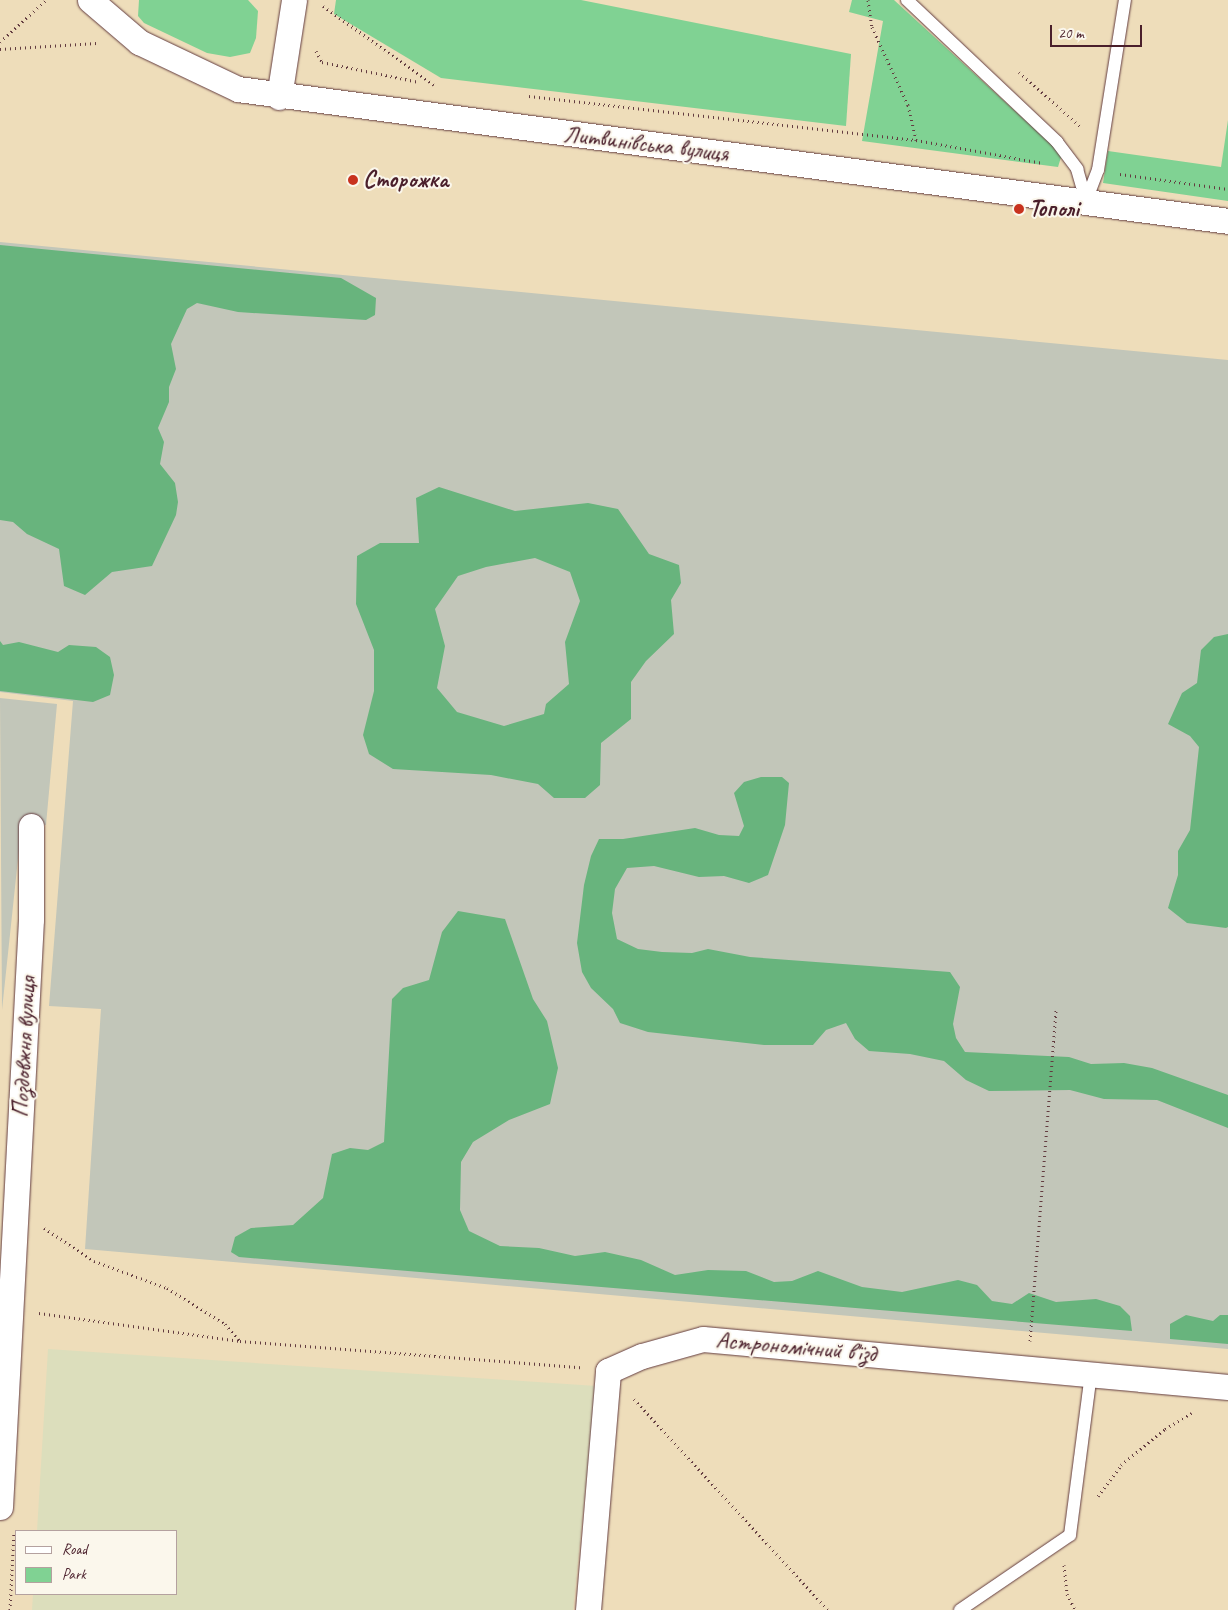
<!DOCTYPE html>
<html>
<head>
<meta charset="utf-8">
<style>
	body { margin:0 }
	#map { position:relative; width:1228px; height:1610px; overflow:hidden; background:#eeddba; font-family:Caveat,sans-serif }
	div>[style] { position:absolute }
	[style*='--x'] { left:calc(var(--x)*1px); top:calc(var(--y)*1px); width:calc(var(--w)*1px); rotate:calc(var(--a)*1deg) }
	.built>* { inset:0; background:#dcdebc }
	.industrial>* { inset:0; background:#c2c6b9 }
	.green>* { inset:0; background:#80d293 }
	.forest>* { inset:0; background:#68b47d }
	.path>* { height:3px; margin-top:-1.5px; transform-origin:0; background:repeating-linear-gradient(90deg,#633c40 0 1px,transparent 0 5px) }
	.roads { filter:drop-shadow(0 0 1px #633c40) drop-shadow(0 0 1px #633c40) }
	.service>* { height:12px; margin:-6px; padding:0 6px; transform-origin:6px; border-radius:6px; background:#fff }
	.minor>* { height:25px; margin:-12.5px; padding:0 12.5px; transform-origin:12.5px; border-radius:12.5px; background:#fff }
	.dots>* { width:14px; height:14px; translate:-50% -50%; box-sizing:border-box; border:2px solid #fbf7ec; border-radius:50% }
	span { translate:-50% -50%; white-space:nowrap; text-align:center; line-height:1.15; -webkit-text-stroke:4px #fbf7ec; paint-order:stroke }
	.street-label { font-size:24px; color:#4a1f2b }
	.poi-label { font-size:24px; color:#4a1f2b; font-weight:700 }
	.left { translate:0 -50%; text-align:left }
	.legend { position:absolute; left:15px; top:1530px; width:162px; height:65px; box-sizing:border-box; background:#fbf7ec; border:1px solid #b4a19f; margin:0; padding:6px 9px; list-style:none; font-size:15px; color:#4a1f2b }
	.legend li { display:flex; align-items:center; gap:10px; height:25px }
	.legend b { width:25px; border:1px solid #b4a19f }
	.scale { position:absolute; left:1050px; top:25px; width:92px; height:22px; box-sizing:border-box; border:2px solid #4a1f2b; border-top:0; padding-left:6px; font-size:15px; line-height:18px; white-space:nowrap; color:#4a1f2b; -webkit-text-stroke:4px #fbf7ec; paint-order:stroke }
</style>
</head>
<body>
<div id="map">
	<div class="built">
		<i style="clip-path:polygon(48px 1349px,596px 1386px,573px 1610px,32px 1610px,33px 1594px,176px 1594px,176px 1531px,37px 1531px)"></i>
	</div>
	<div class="industrial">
		<i style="clip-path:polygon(0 242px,1228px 360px,1228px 1349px,85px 1249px,101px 1009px,49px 1006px,73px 701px,0 692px)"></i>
		<i style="clip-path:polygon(0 698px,57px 704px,46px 825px,22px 821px,2px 1010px)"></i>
	</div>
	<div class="green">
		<i style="clip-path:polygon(139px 0,248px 0,258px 11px,256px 38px,250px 53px,230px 57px,207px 53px,144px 23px,138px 16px)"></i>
		<i style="clip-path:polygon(336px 0,581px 0,851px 54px,846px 126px,441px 78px,334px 14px)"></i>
		<i style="clip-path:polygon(852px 0,894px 0,1062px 154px,1058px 167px,862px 141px,883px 21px,849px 12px)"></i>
		<i style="clip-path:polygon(1228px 120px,1228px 201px,1103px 183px,1108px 151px,1221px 167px)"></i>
	</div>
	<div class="forest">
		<i style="clip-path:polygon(0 245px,341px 278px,376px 298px,375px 315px,366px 320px,238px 312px,197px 303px,187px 309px,171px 344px,176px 369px,169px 387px,169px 402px,158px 428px,164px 442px,160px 464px,175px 483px,178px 502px,176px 515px,152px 566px,112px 572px,85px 595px,64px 586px,59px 549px,27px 534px,13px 522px,0 520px)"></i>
		<i style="clip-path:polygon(evenodd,439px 487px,515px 511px,588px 503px,618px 509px,649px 554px,679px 565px,681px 583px,671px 600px,674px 634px,646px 661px,631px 682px,631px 719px,601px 743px,600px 785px,585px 798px,554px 798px,538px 784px,491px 775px,393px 769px,369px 754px,363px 735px,374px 691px,374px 650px,356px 604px,357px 556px,380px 543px,419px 543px,416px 498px,439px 487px,535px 558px,570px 572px,580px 601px,565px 642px,569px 684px,546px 704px,544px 714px,504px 726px,457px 712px,437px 688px,445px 646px,435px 609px,458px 576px,486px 567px,535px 558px)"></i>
		<i style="clip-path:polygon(1228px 634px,1228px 927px,1226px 928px,1187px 923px,1168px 908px,1178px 875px,1178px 851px,1190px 830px,1199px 747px,1190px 736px,1168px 724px,1182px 693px,1197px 683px,1201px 650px,1214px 637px)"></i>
		<i style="clip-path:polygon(0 641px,3px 645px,19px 642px,58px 652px,69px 645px,96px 647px,110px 657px,114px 675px,110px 695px,93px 702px,0 691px)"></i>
		<i style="clip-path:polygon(761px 777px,782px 777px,789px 783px,785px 825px,768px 875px,749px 883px,724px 876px,699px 877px,654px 866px,627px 868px,615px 889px,612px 913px,617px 939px,638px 949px,662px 952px,692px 953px,708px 949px,750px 957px,950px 972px,960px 987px,953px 1024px,956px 1038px,965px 1052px,1069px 1057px,1091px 1064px,1124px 1063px,1152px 1068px,1228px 1095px,1228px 1128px,1157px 1100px,1104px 1099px,1070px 1090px,989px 1091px,966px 1080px,944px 1061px,910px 1054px,869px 1051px,855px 1039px,846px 1023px,826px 1030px,813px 1045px,764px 1045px,648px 1032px,620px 1023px,613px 1009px,591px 988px,582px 972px,577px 943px,584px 885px,591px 856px,599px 839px,623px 839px,695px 828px,719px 835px,739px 836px,744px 826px,734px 793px,744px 782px)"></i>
		<i style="clip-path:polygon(458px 911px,505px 919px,533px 999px,547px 1021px,558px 1068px,550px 1104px,509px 1120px,473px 1142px,461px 1162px,460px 1210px,469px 1231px,500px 1246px,539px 1248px,575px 1256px,605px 1252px,641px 1260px,675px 1275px,708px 1270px,746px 1271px,774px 1282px,792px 1281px,818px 1271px,862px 1287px,902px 1292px,958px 1280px,977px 1285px,992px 1301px,1012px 1304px,1029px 1293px,1056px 1302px,1096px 1299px,1120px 1306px,1130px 1316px,1132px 1331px,239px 1257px,231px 1252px,235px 1237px,251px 1228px,293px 1225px,323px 1198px,332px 1154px,350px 1148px,368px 1150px,384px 1142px,392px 999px,403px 988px,429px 980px,442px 932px)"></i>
		<i style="clip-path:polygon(1186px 1315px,1213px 1321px,1220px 1315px,1228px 1315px,1228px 1344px,1170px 1339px,1170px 1324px)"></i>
	</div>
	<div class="path">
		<i style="--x:868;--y:0;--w:27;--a:82"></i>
		<i style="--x:872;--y:27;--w:86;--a:65.2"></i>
		<i style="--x:908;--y:105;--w:36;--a:77"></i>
		<i style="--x:323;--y:6;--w:136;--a:35.4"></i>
		<i style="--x:0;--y:42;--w:62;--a:-42.4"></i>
		<i style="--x:0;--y:49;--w:97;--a:-3.5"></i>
		<i style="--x:316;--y:51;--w:13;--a:61"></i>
		<i style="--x:322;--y:62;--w:99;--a:11.7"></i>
		<i style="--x:1019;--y:72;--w:83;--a:41.6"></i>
		<i style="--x:529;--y:96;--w:389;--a:6.5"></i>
		<i style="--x:916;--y:140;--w:129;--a:10.3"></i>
		<i style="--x:1120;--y:174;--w:109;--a:7.9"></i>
		<i style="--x:44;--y:1228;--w:60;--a:33.4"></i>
		<i style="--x:94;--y:1261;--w:78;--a:20.3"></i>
		<i style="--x:167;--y:1288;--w:68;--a:31.8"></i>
		<i style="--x:225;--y:1324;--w:23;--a:49"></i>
		<i style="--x:39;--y:1313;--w:203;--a:7.9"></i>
		<i style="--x:240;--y:1341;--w:341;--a:4.4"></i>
		<i style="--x:1030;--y:1341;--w:333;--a:-85.5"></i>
		<i style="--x:634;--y:1399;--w:287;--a:47.4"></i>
		<i style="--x:1098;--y:1496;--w:39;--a:-53"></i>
		<i style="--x:1121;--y:1465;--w:57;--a:-39.3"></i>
		<i style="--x:1165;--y:1429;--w:31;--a:-31"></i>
		<i style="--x:1064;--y:1565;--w:29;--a:84"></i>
		<i style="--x:1067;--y:1594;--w:18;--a:63"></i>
		<i style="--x:10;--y:1610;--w:79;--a:-87.1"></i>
	</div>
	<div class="roads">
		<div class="service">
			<i style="--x:907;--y:0;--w:207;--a:43.4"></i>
			<i style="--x:1057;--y:142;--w:34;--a:53"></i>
			<i style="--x:1077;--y:169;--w:33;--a:74"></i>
			<i style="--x:1086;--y:201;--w:33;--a:-69"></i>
			<i style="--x:1098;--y:170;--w:172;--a:-81"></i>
			<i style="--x:960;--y:1610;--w:133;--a:-34.3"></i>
			<i style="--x:1070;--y:1535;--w:162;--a:-82.6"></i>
		</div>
		<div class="minor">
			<i style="--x:90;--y:0;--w:65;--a:40.6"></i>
			<i style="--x:139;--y:42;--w:110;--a:25.4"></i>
			<i style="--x:238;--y:89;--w:999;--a:7.59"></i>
			<i style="--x:279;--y:97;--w:98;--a:-81.2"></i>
			<i style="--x:0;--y:1507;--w:589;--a:-86.98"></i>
			<i style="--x:31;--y:919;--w:93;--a:-90"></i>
			<i style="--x:588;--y:1610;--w:240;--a:-85.2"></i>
			<i style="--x:608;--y:1371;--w:37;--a:-24"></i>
			<i style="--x:642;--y:1356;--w:63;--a:-15.6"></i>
			<i style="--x:703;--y:1339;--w:527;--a:5.22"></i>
		</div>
	</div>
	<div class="dots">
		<i style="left:353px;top:180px;background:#c8321e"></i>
		<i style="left:1019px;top:209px;background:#c8321e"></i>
	</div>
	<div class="street-label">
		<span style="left:646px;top:144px;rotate:7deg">Литвинівська вулиця</span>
		<span style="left:24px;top:1047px;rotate:-87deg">Поздовжня вулиця</span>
		<span style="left:796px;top:1347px;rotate:5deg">Астрономічний в'їзд</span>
	</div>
	<div class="poi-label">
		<span class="left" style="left:363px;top:180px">Сторожка</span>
		<span class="left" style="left:1029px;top:209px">Тополі</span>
	</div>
	<ul class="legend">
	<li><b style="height:6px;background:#fff"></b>Road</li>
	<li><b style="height:14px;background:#80d293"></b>Park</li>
	</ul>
	<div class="scale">20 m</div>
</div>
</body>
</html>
